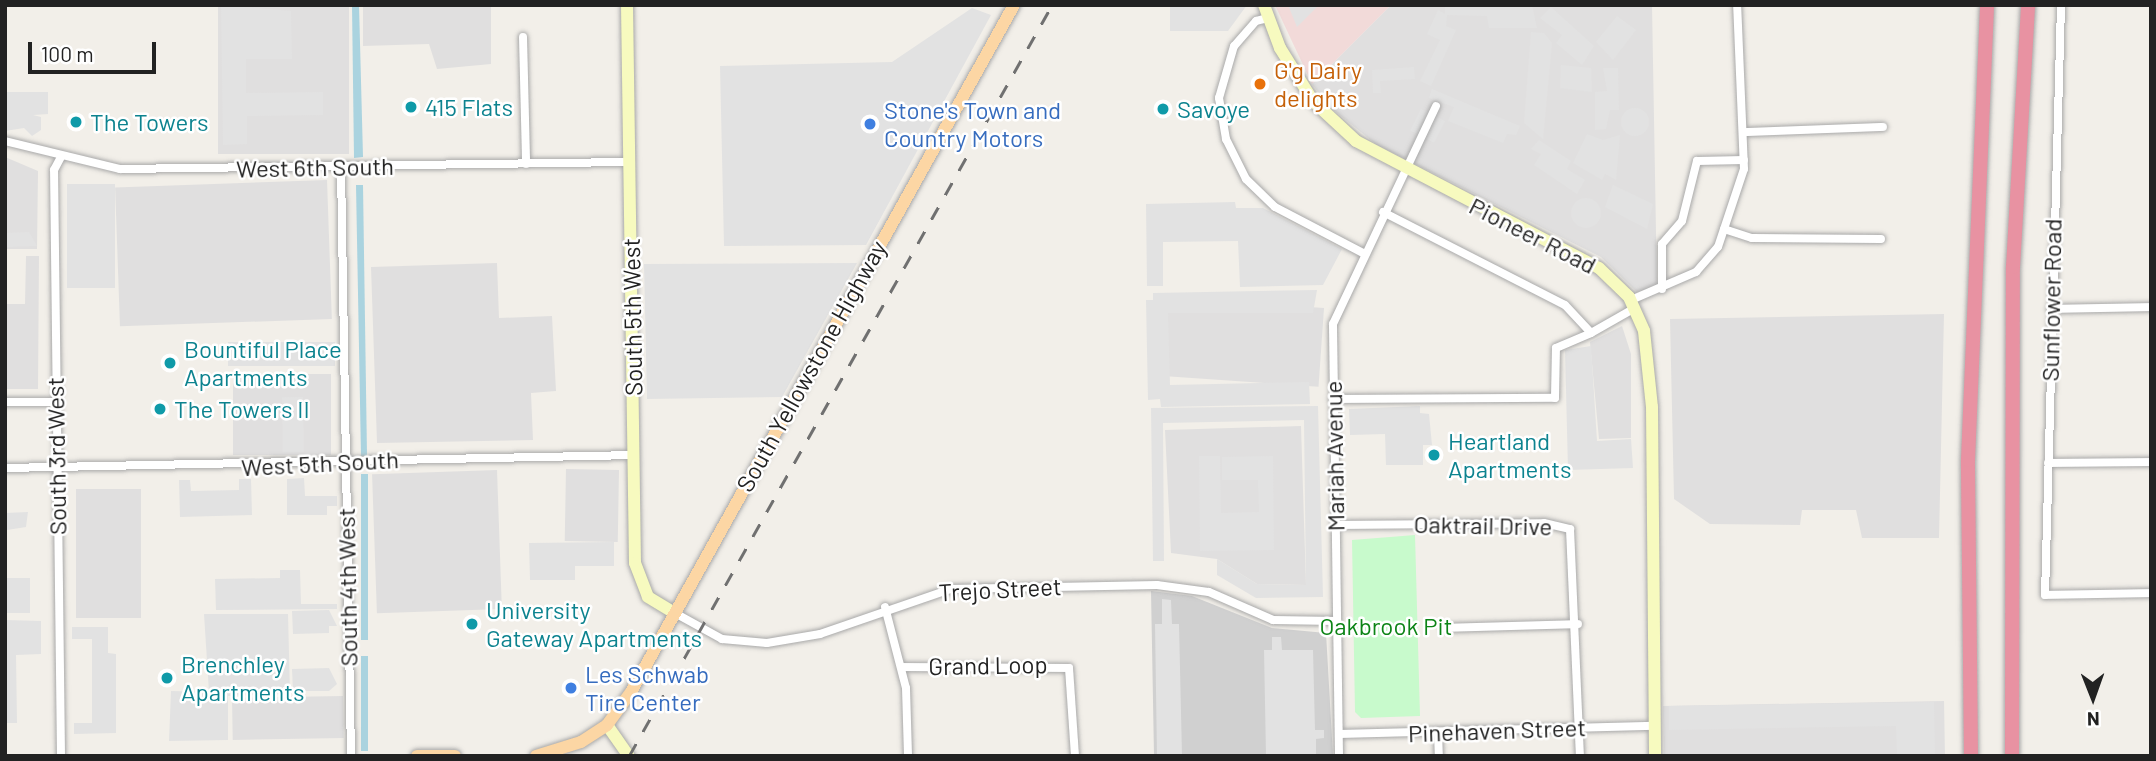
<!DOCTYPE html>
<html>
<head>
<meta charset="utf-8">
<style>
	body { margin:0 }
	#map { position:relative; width:2156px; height:761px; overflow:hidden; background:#f2efe9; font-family:Barlow,sans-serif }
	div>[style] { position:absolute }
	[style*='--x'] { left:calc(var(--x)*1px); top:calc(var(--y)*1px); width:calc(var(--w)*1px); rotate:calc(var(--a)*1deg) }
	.residential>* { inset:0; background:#e0dfdf; transform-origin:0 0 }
	.commercial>* { inset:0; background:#f2dad9 }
	.religious>* { inset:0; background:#d0d0d0 }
	.park>* { inset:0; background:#c8facc }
	.parking>* { inset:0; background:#e2e2e2; transform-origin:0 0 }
	.round { border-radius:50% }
	.water>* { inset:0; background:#aad3df; transform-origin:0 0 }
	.roads { filter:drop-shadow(0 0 2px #a9a9a9) drop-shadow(0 0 2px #a9a9a9) }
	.street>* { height:8px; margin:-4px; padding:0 4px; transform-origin:4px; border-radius:4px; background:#fff }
	.secondary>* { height:12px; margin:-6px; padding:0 6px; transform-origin:6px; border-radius:6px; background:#f7fabf }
	.primary>* { height:12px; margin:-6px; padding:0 6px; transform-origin:6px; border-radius:6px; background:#fcd6a4 }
	.highway>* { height:14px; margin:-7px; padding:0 7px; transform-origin:7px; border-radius:7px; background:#e892a2 }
	.rail>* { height:2.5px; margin-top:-1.25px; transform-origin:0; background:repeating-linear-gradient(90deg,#707070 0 14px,transparent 0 28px) }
	.dots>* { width:19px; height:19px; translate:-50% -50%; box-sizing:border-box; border:4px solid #fff; border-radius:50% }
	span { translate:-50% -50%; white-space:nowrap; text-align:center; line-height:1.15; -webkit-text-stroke:5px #fff; paint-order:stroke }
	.food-label { font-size:24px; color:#c56008 }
	.left { translate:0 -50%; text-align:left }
	.culture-label { font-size:24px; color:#0d838f }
	.shop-label { font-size:24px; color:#366cbe }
	.street-label { font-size:24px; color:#222 }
	.park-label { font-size:24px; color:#0c8416 }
	.frame { position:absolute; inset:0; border:7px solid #222; pointer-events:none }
	.north { position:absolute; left:2058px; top:663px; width:70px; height:70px; -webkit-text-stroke:5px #fff; paint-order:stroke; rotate:179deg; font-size:19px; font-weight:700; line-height:28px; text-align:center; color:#222 }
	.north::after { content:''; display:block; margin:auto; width:24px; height:32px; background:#222; clip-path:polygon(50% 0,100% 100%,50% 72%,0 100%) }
	.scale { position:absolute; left:28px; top:42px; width:128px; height:32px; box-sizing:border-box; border:4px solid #222; border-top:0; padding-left:9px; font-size:21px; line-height:24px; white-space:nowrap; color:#222; -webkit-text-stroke:5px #fff; paint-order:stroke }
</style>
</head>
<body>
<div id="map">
	<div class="residential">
		<i style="left:218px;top:5px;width:131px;height:149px"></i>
		<i style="clip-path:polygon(363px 5px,491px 5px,491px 64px,437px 69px,429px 44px,363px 46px)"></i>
		<i style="clip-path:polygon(1391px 5px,1652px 5px,1657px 288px,1637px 292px,1601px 257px,1377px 145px,1330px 107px,1312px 84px)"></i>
		<i style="clip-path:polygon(5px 157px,38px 171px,37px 249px,5px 249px)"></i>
		<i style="left:327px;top:180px;width:139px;height:212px;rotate:88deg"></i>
		<i style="clip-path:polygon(26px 256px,39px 256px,38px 389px,5px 389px,5px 304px,25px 304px)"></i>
		<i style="clip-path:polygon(497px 263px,499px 318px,552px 316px,556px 391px,531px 393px,533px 440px,377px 443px,371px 267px)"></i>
		<i style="left:1324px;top:308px;width:79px;height:156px;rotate:94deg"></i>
		<i style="clip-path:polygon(1944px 314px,1939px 538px,1862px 538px,1856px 510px,1802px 510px,1800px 525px,1710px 524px,1674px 499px,1670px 319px)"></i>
		<i style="clip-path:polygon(1622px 326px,1631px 354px,1631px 438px,1599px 439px,1590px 342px)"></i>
		<i style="left:233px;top:374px;width:98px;height:81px"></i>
		<i style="clip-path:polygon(1301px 426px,1306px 585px,1257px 584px,1217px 559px,1171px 553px,1165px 430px)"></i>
		<i style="left:566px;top:469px;width:53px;height:72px;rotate:1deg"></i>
		<i style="left:497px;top:470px;width:139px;height:125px;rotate:88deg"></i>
		<i style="left:76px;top:489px;width:65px;height:129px"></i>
		<i style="left:343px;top:696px;width:42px;height:111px;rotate:89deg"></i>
		<i style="left:1944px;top:701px;width:55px;height:281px;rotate:89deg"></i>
	</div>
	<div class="commercial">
		<i style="clip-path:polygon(1275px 5px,1391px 5px,1312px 84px)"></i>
	</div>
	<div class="religious">
		<i style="clip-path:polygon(1151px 591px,1192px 596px,1272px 628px,1326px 633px,1333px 756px,1154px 756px)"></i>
	</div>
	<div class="park">
		<i style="clip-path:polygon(1415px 535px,1420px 716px,1361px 718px,1355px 712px,1352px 540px)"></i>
	</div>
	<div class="parking">
		<i style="clip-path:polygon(221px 5px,291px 11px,292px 59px,246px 59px,246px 93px,323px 92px,323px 115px,247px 116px,247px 144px,223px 145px)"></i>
		<i style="clip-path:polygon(1170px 5px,1247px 5px,1228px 31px,1170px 31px)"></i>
		<i style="clip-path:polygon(1288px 5px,1319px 5px,1297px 27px)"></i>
		<i style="clip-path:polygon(1445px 5px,1532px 5px,1537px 28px,1489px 28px,1487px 16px,1447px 15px,1446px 26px,1456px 30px,1431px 86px,1420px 81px,1440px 40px,1427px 34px,1438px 10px,1445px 14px)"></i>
		<i style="clip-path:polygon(1551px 7px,1594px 46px,1582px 65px,1556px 43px,1562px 35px,1540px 18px)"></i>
		<i style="clip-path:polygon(972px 8px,991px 15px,866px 245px,724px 246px,720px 66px,892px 62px)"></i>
		<i style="clip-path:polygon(1617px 16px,1636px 30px,1613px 60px,1596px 42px)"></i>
		<i style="clip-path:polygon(1531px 32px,1544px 33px,1552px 43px,1543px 139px,1524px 123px)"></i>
		<i style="clip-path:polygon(1561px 65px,1591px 68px,1592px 92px,1560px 88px)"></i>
		<i style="clip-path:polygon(1414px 67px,1415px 79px,1380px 81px,1381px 93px,1373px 93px,1372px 70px)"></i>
		<i style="clip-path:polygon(1603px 68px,1618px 68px,1619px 110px,1610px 110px,1606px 129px,1595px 130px,1595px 92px,1607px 91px)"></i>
		<i style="clip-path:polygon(1432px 89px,1520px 126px,1516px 135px,1507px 134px,1503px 143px,1448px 121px,1454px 107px,1429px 98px)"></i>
		<i style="clip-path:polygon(5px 92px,48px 92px,48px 114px,33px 115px,41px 117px,41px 130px,32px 136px,24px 128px,5px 131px)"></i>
		<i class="round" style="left:1621px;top:108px;width:28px;height:28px"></i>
		<i style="left:1421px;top:109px;width:27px;height:24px;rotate:27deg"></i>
		<i style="clip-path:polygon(1587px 134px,1603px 140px,1620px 135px,1616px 180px,1605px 174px,1602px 180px,1573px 163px)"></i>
		<i style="clip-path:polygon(1539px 140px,1571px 161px,1567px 169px,1585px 180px,1577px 194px,1534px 165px,1541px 154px,1531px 149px)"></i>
		<i style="left:67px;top:184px;width:48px;height:104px"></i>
		<i style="clip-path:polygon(1613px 185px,1653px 204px,1647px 229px,1605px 207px)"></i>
		<i class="round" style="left:1571px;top:198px;width:30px;height:30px"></i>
		<i style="clip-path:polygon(1235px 202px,1236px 208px,1263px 208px,1342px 249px,1323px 285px,1240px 287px,1238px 241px,1163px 242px,1163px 286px,1147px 286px,1146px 204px)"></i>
		<i style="clip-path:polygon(29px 232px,37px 246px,5px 247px,5px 233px)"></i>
		<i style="clip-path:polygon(857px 263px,782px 397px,647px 399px,644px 264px)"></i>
		<i style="clip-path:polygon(1317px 290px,1313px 313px,1168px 313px,1170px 385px,1309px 382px,1310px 404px,1161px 407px,1160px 399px,1148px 400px,1146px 300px,1153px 300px,1153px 293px)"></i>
		<i style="left:335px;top:342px;width:24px;height:107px;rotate:90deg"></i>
		<i style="clip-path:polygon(1591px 346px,1597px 441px,1631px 439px,1633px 468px,1568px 470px,1565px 350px)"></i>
		<i style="left:303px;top:397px;width:55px;height:21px;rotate:89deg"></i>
		<i style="clip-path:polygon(1318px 406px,1323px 597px,1256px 598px,1217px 575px,1217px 559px,1257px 584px,1306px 585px,1304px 420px,1163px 423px,1164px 561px,1153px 561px,1151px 408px)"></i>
		<i style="clip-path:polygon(1420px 406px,1420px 413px,1429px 414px,1432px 445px,1423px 445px,1423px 465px,1386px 465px,1385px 434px,1350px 435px,1349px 409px)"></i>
		<i style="clip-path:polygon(1199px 456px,1220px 456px,1221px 513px,1259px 512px,1258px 480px,1222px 480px,1222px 457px,1273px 456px,1274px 550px,1200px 551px)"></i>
		<i style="clip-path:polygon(304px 478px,305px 496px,337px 496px,337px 506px,327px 506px,327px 515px,287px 515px,287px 479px)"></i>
		<i style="clip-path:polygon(239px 479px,251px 479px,252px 515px,180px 517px,179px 480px,190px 480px,191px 491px,239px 490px)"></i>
		<i style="clip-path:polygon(28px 512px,26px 527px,7px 530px,5px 550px,5px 513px)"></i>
		<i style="clip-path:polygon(614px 542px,614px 566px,575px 566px,575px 580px,530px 580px,529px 543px)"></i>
		<i style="clip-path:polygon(280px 570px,300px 570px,301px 604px,337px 604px,337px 609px,216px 610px,215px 579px,280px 578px)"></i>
		<i style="left:30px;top:578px;width:35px;height:25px;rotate:90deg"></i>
		<i style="clip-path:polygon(1162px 599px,1171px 600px,1172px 624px,1179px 624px,1182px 756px,1157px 756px,1155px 624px,1162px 624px)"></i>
		<i style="clip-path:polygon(329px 610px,337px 626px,329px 626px,329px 633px,293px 634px,292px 611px)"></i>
		<i style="clip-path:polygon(204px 614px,288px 614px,290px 694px,228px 696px,228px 740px,169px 741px,171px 691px,209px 692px)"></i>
		<i style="clip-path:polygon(5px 620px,41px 621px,41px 654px,16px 655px,17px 723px,5px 723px)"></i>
		<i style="clip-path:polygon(72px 627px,108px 627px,108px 653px,116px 654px,116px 733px,74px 734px,74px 723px,92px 723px,92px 639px,72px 639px)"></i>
		<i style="clip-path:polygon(1272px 637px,1281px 637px,1282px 650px,1313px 650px,1315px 730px,1324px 730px,1324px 738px,1316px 739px,1316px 756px,1266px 756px,1264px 650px,1272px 650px)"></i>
		<i style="clip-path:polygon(329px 668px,337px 684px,329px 691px,293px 691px,292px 669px)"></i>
		<i style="clip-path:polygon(1934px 702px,1935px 756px,1897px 756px,1896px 726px,1669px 730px,1669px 706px)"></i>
	</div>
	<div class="water">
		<i style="clip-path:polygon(352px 5px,359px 5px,363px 157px,354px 158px)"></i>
		<i style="clip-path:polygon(356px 185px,363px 185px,367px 456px,361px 456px)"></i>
		<i style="left:361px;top:474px;width:7px;height:166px"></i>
		<i style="left:361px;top:656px;width:7px;height:95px"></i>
	</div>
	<div class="roads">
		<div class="street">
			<i style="--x:2061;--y:5;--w:590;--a:91.55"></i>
			<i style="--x:2045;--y:595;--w:106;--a:-1.1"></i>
			<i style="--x:1268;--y:18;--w:12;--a:166"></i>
			<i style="--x:1256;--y:21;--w:33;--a:131"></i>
			<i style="--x:1234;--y:46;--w:54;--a:106.1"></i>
			<i style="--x:1219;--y:98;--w:42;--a:80.3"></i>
			<i style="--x:1226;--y:139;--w:45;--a:63.4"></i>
			<i style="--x:1246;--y:179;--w:40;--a:44"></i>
			<i style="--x:1275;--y:207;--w:99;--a:27.6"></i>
			<i style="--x:523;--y:37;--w:127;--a:88.6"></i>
			<i style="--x:1745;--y:132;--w:138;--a:-2.1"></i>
			<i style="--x:5;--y:141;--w:118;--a:13.7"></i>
			<i style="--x:120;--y:169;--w:509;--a:-0.79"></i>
			<i style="--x:341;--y:167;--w:589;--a:89.03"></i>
			<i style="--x:1383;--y:212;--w:204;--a:27.1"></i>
			<i style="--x:1565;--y:305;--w:38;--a:47"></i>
			<i style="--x:1591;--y:333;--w:51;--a:-29.6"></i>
			<i style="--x:1724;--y:229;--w:29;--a:18"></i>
			<i style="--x:1752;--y:238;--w:129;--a:0.4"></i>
			<i style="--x:1662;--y:289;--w:45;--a:-90"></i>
			<i style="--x:1662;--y:244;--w:30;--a:-49"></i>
			<i style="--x:1682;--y:221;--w:62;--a:-76"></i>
			<i style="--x:1697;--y:161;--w:47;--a:-1.2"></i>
			<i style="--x:1631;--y:300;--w:71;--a:-23.3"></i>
			<i style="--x:1696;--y:272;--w:33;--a:-49"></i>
			<i style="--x:1718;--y:247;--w:82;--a:-71.6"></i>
			<i style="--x:1744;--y:169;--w:164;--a:-92.4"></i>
			<i style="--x:2051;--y:309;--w:100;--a:-1.1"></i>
			<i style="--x:1333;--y:399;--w:222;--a:-0.3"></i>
			<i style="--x:1555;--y:398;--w:50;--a:-88.9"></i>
			<i style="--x:1556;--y:348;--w:38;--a:-23"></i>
			<i style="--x:5;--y:402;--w:50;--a:0"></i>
			<i style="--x:2048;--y:463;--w:103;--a:-0.6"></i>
			<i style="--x:5;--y:468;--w:629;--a:-1.18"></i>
			<i style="--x:1335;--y:525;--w:209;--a:-0.5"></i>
			<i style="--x:1544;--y:523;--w:27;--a:13"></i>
			<i style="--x:1570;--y:529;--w:227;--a:87.5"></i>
			<i style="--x:885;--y:607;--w:84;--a:75.5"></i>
			<i style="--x:906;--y:688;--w:68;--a:88.3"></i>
			<i style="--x:673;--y:612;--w:56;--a:28.9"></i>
			<i style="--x:722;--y:639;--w:45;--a:5.1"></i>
			<i style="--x:767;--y:643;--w:54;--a:-9.6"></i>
			<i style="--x:820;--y:634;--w:139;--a:-19"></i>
			<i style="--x:951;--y:589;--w:206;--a:-1.1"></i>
			<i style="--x:1157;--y:585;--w:52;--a:7.7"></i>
			<i style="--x:1209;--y:592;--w:70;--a:23.6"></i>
			<i style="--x:1273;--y:620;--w:64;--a:0.9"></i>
			<i style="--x:1445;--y:628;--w:133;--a:-1.7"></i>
			<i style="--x:902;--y:667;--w:167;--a:0.3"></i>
			<i style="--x:1069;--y:668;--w:88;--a:86.1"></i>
			<i style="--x:1438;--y:732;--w:24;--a:88"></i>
			<i style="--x:1339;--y:734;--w:316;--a:-1.5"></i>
			<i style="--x:61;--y:756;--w:586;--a:-90.68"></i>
			<i style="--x:54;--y:170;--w:15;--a:-62"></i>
			<i style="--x:1339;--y:756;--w:432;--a:-90.8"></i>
			<i style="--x:1333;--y:324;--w:241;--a:-64.7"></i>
		</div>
		<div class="secondary">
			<i style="--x:627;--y:5;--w:558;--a:89.18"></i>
			<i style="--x:635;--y:563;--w:36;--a:69"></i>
			<i style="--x:648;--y:597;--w:29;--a:31"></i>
			<i style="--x:1264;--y:5;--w:46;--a:69.6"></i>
			<i style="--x:1280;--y:48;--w:62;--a:58.1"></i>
			<i style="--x:1313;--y:101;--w:59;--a:42.9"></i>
			<i style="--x:1356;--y:141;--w:274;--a:27.6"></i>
			<i style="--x:1599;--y:268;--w:42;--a:44"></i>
			<i style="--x:1629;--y:297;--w:37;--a:66"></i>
			<i style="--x:1644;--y:331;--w:76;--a:84"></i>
			<i style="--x:1652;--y:407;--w:349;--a:89.5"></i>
			<i style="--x:607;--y:725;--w:38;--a:55"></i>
		</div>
		<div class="primary">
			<i style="--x:417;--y:756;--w:38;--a:0"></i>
			<i style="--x:536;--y:756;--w:47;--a:-17.3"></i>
			<i style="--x:581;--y:742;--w:31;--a:-33"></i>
			<i style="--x:607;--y:725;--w:41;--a:-54"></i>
			<i style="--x:631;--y:692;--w:787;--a:-60.86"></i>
		</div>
		<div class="highway">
			<i style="--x:1971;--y:756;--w:296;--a:-90.6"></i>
			<i style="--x:1968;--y:460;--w:455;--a:-87.6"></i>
			<i style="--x:2012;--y:756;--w:489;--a:-89.9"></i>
			<i style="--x:2013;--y:267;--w:262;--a:-86.7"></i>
		</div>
	</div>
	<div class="rail">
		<i style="--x:629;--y:756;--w:862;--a:-60.61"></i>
	</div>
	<div class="dots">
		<i style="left:1260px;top:84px;background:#e8710a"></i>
		<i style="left:411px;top:107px;background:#0f9aa8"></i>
		<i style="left:1163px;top:109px;background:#0f9aa8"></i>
		<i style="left:76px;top:122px;background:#0f9aa8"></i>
		<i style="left:870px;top:124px;background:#3f7fe0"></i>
		<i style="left:170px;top:363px;background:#0f9aa8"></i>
		<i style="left:160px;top:409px;background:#0f9aa8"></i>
		<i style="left:1434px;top:455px;background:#0f9aa8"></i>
		<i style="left:472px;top:624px;background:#0f9aa8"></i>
		<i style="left:167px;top:678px;background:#0f9aa8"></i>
		<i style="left:571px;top:688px;background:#3f7fe0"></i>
	</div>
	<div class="food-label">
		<span class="left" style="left:1274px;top:84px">G'g Dairy<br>delights</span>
	</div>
	<div class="culture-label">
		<span class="left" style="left:425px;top:107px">415 Flats</span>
		<span class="left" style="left:1177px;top:109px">Savoye</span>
		<span class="left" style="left:90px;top:122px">The Towers</span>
		<span class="left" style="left:184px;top:363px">Bountiful Place<br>Apartments</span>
		<span class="left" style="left:174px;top:409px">The Towers II</span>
		<span class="left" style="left:1448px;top:455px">Heartland<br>Apartments</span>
		<span class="left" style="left:486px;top:624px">University<br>Gateway Apartments</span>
		<span class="left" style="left:181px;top:678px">Brenchley<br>Apartments</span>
	</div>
	<div class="shop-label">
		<span class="left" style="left:884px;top:124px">Stone's Town and<br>Country Motors</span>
		<span class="left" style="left:585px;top:688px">Les Schwab<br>Tire Center</span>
	</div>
	<div class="street-label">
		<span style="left:315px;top:167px;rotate:-1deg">West 6th South</span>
		<span style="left:1533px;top:235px;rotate:27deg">Pioneer Road</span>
		<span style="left:2051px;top:300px;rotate:-89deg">Sunflower Road</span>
		<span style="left:632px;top:317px;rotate:-91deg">South 5th West</span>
		<span style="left:811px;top:366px;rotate:-61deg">South Yellowstone Highway</span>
		<span style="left:56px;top:456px;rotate:-91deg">South 3rd West</span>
		<span style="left:1334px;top:456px;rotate:-91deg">Mariah Avenue</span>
		<span style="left:320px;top:463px;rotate:-3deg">West 5th South</span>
		<span style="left:1483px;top:525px;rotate:1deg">Oaktrail Drive</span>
		<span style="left:347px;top:587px;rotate:-91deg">South 4th West</span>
		<span style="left:1000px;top:589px;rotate:-3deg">Trejo Street</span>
		<span style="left:988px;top:665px;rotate:-1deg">Grand Loop</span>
		<span style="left:1497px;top:730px;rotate:-2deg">Pinehaven Street</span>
	</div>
	<div class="park-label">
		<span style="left:1386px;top:626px">Oakbrook Pit</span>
	</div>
	<div class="frame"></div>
	<div class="north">N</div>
	<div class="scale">100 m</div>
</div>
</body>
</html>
